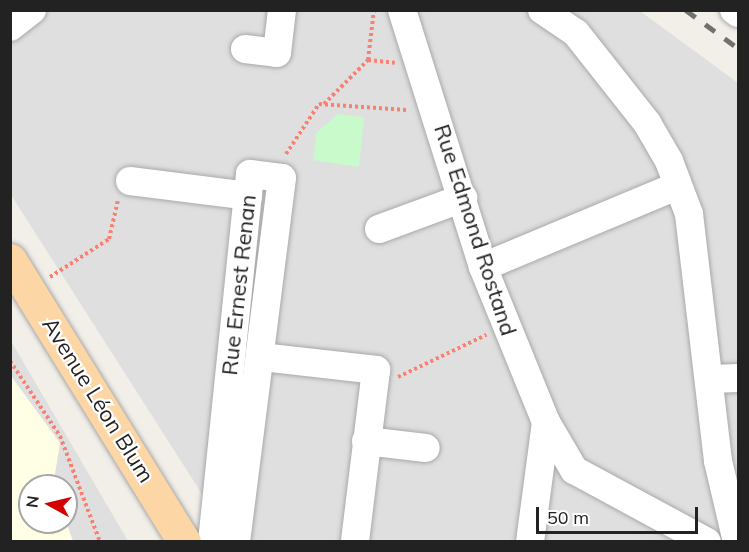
<!DOCTYPE html>
<html>
<head>
<meta charset="utf-8">
<style>
	body { margin:0 }
	#map { position:relative; width:749px; height:552px; overflow:hidden; background:#f2efe9; font-family:Mulish,sans-serif }
	div>[style] { position:absolute }
	[style*='--x'] { left:calc(var(--x)*1px); top:calc(var(--y)*1px); width:calc(var(--w)*1px); rotate:calc(var(--a)*1deg) }
	.residential>* { inset:0; background:#e0dfdf }
	.education>* { inset:0; background:#ffffe5 }
	.park>* { inset:0; background:#c8facc }
	.path>* { height:4px; margin-top:-2px; transform-origin:0; background:repeating-linear-gradient(90deg,#fa8072 0 3px,transparent 0 6px) }
	.roads { filter:drop-shadow(0 0 2px #a9a9a9) drop-shadow(0 0 2px #a9a9a9) }
	.minor>* { height:28px; margin:-14px; padding:0 14px; transform-origin:14px; border-radius:14px; background:#fff }
	.major>* { height:33px; margin:-16.5px; padding:0 16.5px; transform-origin:16.5px; border-radius:16.5px; background:#fcd6a4 }
	.rail>* { height:4.5px; margin-top:-2.25px; transform-origin:0; background:repeating-linear-gradient(90deg,#707070 0 12px,transparent 0 24px) }
	span { translate:-50% -50%; white-space:nowrap; text-align:center; line-height:1.15; -webkit-text-stroke:4.5px #fff; paint-order:stroke }
	.street-label { font-size:22px; color:#222 }
	.frame { position:absolute; inset:0; border:12px solid #222; pointer-events:none }
	.north { position:absolute; left:18px; top:474px; width:60px; height:60px; box-sizing:border-box; background:#fff; border:2px solid #a7a7a7; border-radius:50%; rotate:278deg; font-size:16px; font-weight:700; line-height:24px; text-align:center; color:#222 }
	.north::after { content:''; display:block; margin:auto; width:21px; height:27px; background:#d40000; clip-path:polygon(50% 0,100% 100%,50% 72%,0 100%) }
	.scale { position:absolute; left:536px; top:507px; width:162px; height:27px; box-sizing:border-box; border:3px solid #222; border-top:0; padding-left:8px; font-size:18px; line-height:21px; white-space:nowrap; color:#222; -webkit-text-stroke:4px #fff; paint-order:stroke }
</style>
</head>
<body>
<div id="map">
	<div class="residential">
		<i style="clip-path:polygon(37px 10px,640px 11px,738px 83px,738px 541px,232px 541px,11px 195px,10px 34px)"></i>
		<i style="clip-path:polygon(evenodd,11px 341px,128px 541px,11px 541px,11px 341px,30px 486px,66px 486px,66px 522px,30px 522px,30px 486px)"></i>
	</div>
	<div class="education">
		<i style="clip-path:polygon(11px 376px,60px 443px,53px 486px,30px 486px,30px 522px,66px 522px,73px 541px,11px 541px)"></i>
	</div>
	<div class="park">
		<i style="clip-path:polygon(338px 114px,364px 117px,359px 167px,313px 160px,316px 133px)"></i>
	</div>
	<div class="path">
		<i style="--x:368;--y:60;--w:50;--a:-83.2"></i>
		<i style="--x:324;--y:104;--w:62;--a:-45"></i>
		<i style="--x:368;--y:60;--w:27;--a:6"></i>
		<i style="--x:286;--y:154;--w:60;--a:-56.6"></i>
		<i style="--x:319;--y:104;--w:88;--a:3.9"></i>
		<i style="--x:50;--y:277;--w:70;--a:-32.8"></i>
		<i style="--x:109;--y:239;--w:39;--a:-77"></i>
		<i style="--x:10;--y:361;--w:90;--a:56.3"></i>
		<i style="--x:60;--y:436;--w:113;--a:69.3"></i>
		<i style="--x:398;--y:377;--w:98;--a:-25.5"></i>
	</div>
	<div class="roads">
		<div class="minor">
			<i style="--x:402;--y:10;--w:269;--a:72.5"></i>
			<i style="--x:483;--y:267;--w:167;--a:67.9"></i>
			<i style="--x:546;--y:422;--w:56;--a:59.7"></i>
			<i style="--x:574;--y:470;--w:151;--a:28.4"></i>
			<i style="--x:542;--y:10;--w:41;--a:34.1"></i>
			<i style="--x:576;--y:33;--w:115;--a:51.7"></i>
			<i style="--x:647;--y:123;--w:44;--a:59.9"></i>
			<i style="--x:669;--y:161;--w:57;--a:69.3"></i>
			<i style="--x:689;--y:214;--w:249;--a:83.3"></i>
			<i style="--x:718;--y:461;--w:83;--a:76.8"></i>
			<i style="--x:734;--y:10;--w:5;--a:37"></i>
			<i style="--x:10;--y:27;--w:28;--a:-38"></i>
			<i style="--x:245;--y:49;--w:32;--a:7"></i>
			<i style="--x:277;--y:53;--w:43;--a:-83.4"></i>
			<i style="--x:130;--y:181;--w:119;--a:7.2"></i>
			<i style="--x:379;--y:229;--w:90;--a:-20.3"></i>
			<i style="--x:483;--y:267;--w:210;--a:-22.7"></i>
			<i style="--x:261;--y:357;--w:116;--a:6.4"></i>
			<i style="--x:376;--y:370;--w:173;--a:97"></i>
			<i style="--x:711;--y:379;--w:27;--a:-2"></i>
			<i style="--x:366;--y:441;--w:60;--a:6.7"></i>
			<i style="--x:212;--y:542;--w:370;--a:-84.1"></i>
			<i style="--x:250;--y:174;--w:32;--a:7"></i>
			<i style="--x:282;--y:178;--w:367;--a:97.2"></i>
			<i style="--x:530;--y:542;--w:121;--a:-82.4"></i>
		</div>
		<div class="major">
			<i style="--x:10;--y:260;--w:331;--a:58.3"></i>
		</div>
	</div>
	<div class="rail">
		<i style="--x:686;--y:10;--w:64;--a:36.2"></i>
	</div>
	<div class="street-label">
		<span style="left:475px;top:230px;rotate:72deg">Rue Edmond Rostand</span>
		<span style="left:239px;top:285px;rotate:-84deg">Rue Ernest Renan</span>
		<span style="left:98px;top:400px;rotate:58deg">Avenue Léon Blum</span>
	</div>
	<div class="frame"></div>
	<div class="north">N</div>
	<div class="scale">50 m</div>
</div>
</body>
</html>
